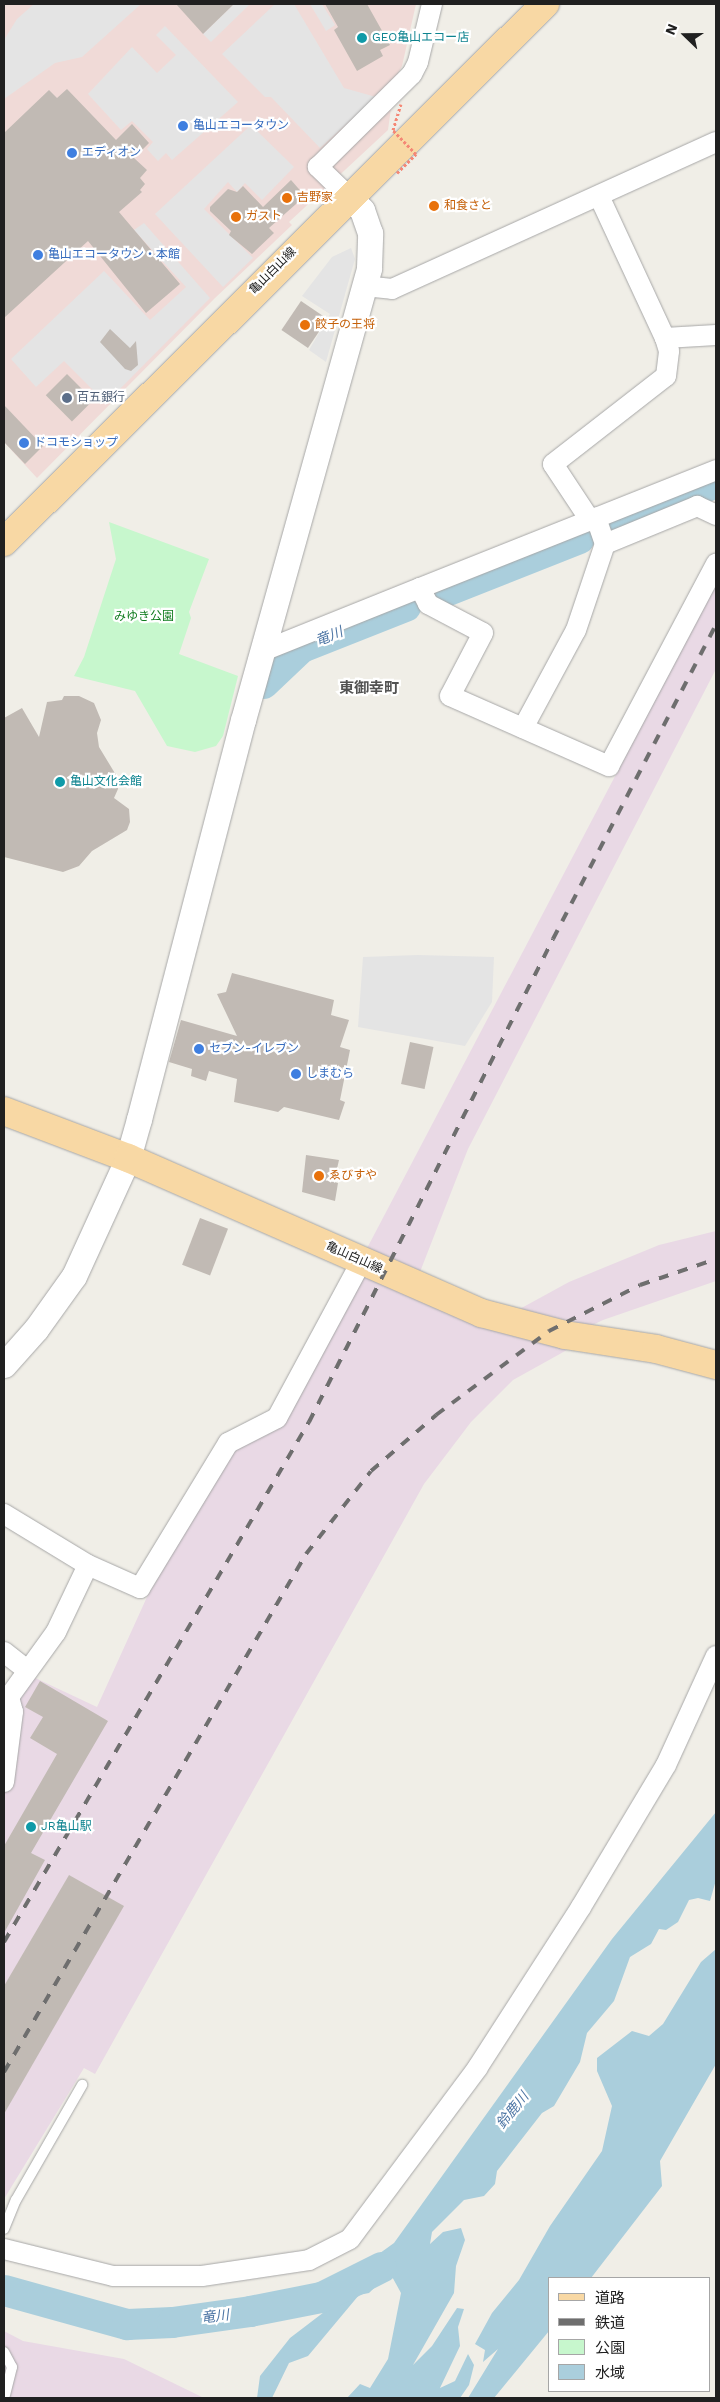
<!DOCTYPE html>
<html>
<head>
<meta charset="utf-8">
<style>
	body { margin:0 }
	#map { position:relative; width:720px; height:2402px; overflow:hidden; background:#f0eee7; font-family:"Work Sans","Noto Sans JP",sans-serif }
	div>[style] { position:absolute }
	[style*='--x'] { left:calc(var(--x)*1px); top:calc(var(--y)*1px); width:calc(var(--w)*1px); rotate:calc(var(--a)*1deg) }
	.commercial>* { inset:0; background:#f0dad7 }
	.industrial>* { inset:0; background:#e9d9e5 }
	.park>* { inset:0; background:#c7f7cd }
	.parking>* { inset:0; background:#e4e4e4 }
	.water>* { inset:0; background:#aacedc }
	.river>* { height:31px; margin:-15.5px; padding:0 15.5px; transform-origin:15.5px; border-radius:15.5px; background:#aacedc }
	.building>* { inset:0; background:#c1bab4; transform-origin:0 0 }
	.roads { filter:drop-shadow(0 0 1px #a7a7a7) drop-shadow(0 0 1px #a7a7a7) }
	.service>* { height:10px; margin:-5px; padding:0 5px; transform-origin:5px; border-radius:5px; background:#fff }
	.minor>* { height:20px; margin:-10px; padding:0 10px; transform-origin:10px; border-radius:10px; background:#fff }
	.tertiary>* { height:25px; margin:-12.5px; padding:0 12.5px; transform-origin:12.5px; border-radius:12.5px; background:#fff }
	.primary>* { height:28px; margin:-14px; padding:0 14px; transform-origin:14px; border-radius:14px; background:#f8d8a4 }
	.rail>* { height:4px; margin-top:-2px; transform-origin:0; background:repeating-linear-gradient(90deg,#6e6e6e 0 10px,transparent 0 20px) }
	.path-bridge>* { height:3px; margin-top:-1.5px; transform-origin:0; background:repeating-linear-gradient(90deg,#f48875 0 2.5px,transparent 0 5px) }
	.dots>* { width:14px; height:14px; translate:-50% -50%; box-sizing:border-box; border:2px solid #fff; border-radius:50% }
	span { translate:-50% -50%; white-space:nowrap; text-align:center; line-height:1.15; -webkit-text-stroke:4.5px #fff; paint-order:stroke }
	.culture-label { font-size:12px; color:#0d838f }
	.left { translate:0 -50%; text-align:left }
	.shop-label { font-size:12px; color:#366cbe }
	.food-label { font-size:12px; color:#c56008 }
	.street-label { font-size:12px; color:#202020 }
	.service-label { font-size:12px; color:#4e5e75 }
	.park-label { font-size:12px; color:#117c1f }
	.water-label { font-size:14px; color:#4d75a4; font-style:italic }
	.quarter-label { font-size:15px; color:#535353; font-weight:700 }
	.frame { position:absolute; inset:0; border:5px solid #202020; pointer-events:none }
	.legend { position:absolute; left:548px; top:2277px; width:162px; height:115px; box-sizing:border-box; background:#fff; border:1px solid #a6a6a6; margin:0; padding:6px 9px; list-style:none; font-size:15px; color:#202020 }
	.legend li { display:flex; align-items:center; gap:10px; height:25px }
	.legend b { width:25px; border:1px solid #a6a6a6 }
	.north { position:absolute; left:660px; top:10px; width:50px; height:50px; -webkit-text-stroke:4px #fff; paint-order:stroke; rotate:292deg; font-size:14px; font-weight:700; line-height:20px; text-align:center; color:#202020 }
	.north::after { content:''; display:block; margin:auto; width:18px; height:22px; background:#202020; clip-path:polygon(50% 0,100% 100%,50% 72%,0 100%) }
</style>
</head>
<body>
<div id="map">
	<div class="commercial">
		<i style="clip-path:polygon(4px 4px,416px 4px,402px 66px,395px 79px,388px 130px,289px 222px,292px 225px,215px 298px,37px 478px,4px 442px)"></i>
	</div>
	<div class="industrial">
		<i style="clip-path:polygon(716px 584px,716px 669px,468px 1149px,418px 1277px,364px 1254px)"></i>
		<i style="clip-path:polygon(716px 1231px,716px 1281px,603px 1320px,582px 1330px,516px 1311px,569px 1282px,659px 1245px)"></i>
		<i style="clip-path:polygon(363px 1274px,496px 1330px,567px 1350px,513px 1380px,471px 1422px,424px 1484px,95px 2074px,84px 2068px,4px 2199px,4px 1793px,10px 1777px,17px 1698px,31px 1676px,97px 1707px,147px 1597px,231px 1448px,280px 1426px)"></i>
		<i style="clip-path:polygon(4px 2331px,23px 2341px,124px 2359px,204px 2398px,4px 2398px)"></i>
	</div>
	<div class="park">
		<i style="clip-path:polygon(109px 522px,209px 559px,189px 612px,191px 618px,179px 654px,238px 676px,223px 736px,216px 746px,195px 752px,167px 746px,135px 691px,74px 676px,84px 657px,116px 559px)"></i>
	</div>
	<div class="parking">
		<i style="clip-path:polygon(34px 4px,141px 4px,82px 57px,55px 63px,4px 99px,4px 40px,17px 19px)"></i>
		<i style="clip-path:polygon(234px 4px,250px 4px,211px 42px,203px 34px)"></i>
		<i style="clip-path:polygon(275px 4px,294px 4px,344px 88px,376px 97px,320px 148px,271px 97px,265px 97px,222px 54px)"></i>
		<i style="clip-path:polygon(310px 4px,322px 4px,335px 25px,326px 31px)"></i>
		<i style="clip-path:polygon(165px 26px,238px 102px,172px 160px,166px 153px,158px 161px,147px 149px,153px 142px,132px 121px,121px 130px,88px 94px,132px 47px,157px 73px,176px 55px,156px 35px)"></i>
		<i style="clip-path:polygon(251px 125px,294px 167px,262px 200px,245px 183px,237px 192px,228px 182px,204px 209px,253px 258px,223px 287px,155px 214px)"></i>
		<i style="clip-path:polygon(144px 223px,210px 298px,106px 403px,64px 361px,36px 387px,11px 359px,104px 271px,150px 320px,186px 287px,134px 230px)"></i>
		<i style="clip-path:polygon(351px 248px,355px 259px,326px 362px,309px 350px,330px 314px,302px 296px,332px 257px)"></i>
		<i style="clip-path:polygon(418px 955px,494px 957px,492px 1002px,465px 1046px,358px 1027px,363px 957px)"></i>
	</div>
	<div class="water">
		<i style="clip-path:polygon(716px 1812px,716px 1880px,710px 1901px,698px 1898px,689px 1900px,678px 1922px,666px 1930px,659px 1929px,651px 1944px,630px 1957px,614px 2001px,587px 2033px,580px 2062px,554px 2106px,542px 2113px,497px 2171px,495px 2184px,484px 2196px,464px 2200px,432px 2232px,430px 2244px,443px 2232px,461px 2228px,465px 2240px,456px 2266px,454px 2293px,413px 2365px,432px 2346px,457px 2308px,464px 2309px,458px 2327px,460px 2346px,440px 2388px,455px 2381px,468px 2354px,474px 2365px,469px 2385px,460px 2398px,347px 2398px,360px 2384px,370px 2388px,388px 2359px,401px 2293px,390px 2273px,369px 2293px,359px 2295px,308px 2356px,289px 2363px,272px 2398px,257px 2398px,260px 2376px,290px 2338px,328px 2309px,351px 2274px,394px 2243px,612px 1939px)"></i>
		<i style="clip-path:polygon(716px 1949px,716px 2064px,660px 2161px,662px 2186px,591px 2278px,549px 2278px,549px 2331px,494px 2398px,468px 2398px,498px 2349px,483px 2362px,485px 2350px,475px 2344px,492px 2313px,519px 2280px,550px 2226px,602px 2151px,612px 2106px,597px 2071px,597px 2058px,632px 2031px,649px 2036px,663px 2024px,701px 1962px)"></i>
	</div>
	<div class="river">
		<i style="--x:609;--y:526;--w:116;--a:-22.4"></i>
		<i style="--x:445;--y:591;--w:144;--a:-21.6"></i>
		<i style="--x:263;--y:683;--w:52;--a:-43.5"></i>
		<i style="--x:301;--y:647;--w:112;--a:-21.5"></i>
		<i style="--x:4;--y:2290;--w:128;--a:15.5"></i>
		<i style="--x:127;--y:2324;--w:45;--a:-2.5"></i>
		<i style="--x:172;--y:2322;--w:79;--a:-8"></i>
		<i style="--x:250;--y:2311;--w:72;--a:-11.2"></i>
		<i style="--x:321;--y:2297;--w:67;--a:-26.6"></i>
	</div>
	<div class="building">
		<i style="clip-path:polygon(176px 4px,234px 4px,203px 34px)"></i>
		<i style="clip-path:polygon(325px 4px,367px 4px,390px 45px,380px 50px,383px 56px,357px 71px,334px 30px,338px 27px)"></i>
		<i style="clip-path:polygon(67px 89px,116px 140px,132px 124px,149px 143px,134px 158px,147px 170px,140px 178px,145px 184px,140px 190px,142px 192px,119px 212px,180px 284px,146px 313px,88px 241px,4px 318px,4px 133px,49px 90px,57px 98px)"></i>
		<i style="clip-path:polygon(291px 180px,305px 196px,269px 228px,274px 233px,252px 254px,229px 235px,231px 231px,210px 211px,210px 207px,228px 189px,237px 192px,243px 186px,263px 207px)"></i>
		<i style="left:301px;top:301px;width:32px;height:35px;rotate:34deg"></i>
		<i style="clip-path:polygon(110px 329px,130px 348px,136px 341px,138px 365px,131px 371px,125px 369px,100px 342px)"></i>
		<i style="left:67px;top:374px;width:37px;height:30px;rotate:45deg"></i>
		<i style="clip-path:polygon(4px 405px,43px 446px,25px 464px,4px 442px)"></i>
		<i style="clip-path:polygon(64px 696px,79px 696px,94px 703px,101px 720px,97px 733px,99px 747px,116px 775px,118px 789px,114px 798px,129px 809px,130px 822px,127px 830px,92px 851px,79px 866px,63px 872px,4px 857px,4px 718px,22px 708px,39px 737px,47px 702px,62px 700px)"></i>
		<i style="clip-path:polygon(232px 973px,334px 1000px,331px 1015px,349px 1020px,340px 1047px,350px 1050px,340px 1100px,345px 1102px,339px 1120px,284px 1107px,278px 1112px,234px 1102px,237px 1079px,209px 1071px,206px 1081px,191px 1076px,192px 1069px,169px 1062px,181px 1020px,237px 1036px,217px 994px,226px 992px)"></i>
		<i style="left:410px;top:1042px;width:24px;height:43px;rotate:12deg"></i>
		<i style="clip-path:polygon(306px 1155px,339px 1160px,334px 1182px,338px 1183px,335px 1201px,302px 1192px)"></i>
		<i style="left:200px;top:1218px;width:30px;height:50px;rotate:21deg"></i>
		<i style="clip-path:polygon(40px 1681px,108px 1721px,31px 1853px,45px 1860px,4px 1933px,4px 1846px,57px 1754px,30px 1738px,43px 1717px,25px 1707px)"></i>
		<i style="clip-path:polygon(69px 1875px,124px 1906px,4px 2114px,4px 1986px)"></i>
	</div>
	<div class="roads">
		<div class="service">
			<i style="--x:4;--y:2229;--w:31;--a:-68"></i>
			<i style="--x:16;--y:2200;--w:133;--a:-60.1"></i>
			<i style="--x:4;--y:2352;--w:17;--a:62"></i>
			<i style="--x:12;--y:2367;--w:29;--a:104"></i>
		</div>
		<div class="minor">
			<i style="--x:599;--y:196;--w:157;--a:65.1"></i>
			<i style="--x:665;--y:338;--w:51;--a:-3.4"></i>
			<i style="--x:350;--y:198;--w:45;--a:-135.9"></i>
			<i style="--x:318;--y:167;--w:132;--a:-44.7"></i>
			<i style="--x:412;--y:74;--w:13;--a:-63"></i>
			<i style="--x:418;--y:62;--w:60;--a:-76.4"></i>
			<i style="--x:364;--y:286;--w:28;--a:6"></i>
			<i style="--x:392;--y:289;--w:356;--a:-24.4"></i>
			<i style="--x:590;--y:520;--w:67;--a:-123.5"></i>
			<i style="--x:553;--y:464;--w:143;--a:-37.9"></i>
			<i style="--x:666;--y:376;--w:25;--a:-83"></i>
			<i style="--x:669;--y:351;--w:14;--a:-107"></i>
			<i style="--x:605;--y:544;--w:100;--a:-22.4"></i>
			<i style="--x:697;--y:506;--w:21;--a:25"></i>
			<i style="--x:420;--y:588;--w:319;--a:-21.7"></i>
			<i style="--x:263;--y:651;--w:169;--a:-21.9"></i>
			<i style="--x:420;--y:588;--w:18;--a:63"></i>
			<i style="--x:428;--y:604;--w:62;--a:27.8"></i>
			<i style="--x:483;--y:633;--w:71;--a:117.6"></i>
			<i style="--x:450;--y:696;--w:174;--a:23.8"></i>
			<i style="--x:609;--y:766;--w:229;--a:-62.1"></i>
			<i style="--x:523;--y:728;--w:111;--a:-61.6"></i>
			<i style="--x:576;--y:630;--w:91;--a:-71.4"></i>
			<i style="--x:605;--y:544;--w:28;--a:-109"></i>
			<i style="--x:4;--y:1514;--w:98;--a:31.3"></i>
			<i style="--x:88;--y:1565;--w:57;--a:23.9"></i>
			<i style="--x:140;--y:1588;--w:170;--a:-58.7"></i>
			<i style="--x:228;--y:1443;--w:55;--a:-27"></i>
			<i style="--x:277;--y:1418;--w:177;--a:-61.7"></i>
			<i style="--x:4;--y:1652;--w:29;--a:38"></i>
			<i style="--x:4;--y:1782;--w:71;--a:-82.7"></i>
			<i style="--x:13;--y:1712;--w:16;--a:-105"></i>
			<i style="--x:9;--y:1697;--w:80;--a:-54.1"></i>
			<i style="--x:56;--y:1632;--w:74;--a:-64.5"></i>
			<i style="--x:4;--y:2249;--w:112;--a:13.9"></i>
			<i style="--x:113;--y:2276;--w:89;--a:0"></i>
			<i style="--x:202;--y:2276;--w:108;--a:-8.5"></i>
			<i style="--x:309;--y:2260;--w:46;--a:-27.1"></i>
			<i style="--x:350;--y:2239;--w:214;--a:-53.3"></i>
			<i style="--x:478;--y:2067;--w:190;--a:-57.2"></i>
			<i style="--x:581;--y:1907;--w:165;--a:-59.1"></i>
			<i style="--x:666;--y:1765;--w:120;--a:-65.4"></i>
		</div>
		<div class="tertiary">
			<i style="--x:4;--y:1365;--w:48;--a:-48.4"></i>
			<i style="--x:36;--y:1329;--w:65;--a:-54.4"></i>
			<i style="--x:74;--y:1276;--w:130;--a:-65.4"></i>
			<i style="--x:128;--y:1158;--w:41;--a:-74.2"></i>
			<i style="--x:139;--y:1119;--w:412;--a:-75.4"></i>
			<i style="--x:243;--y:720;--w:469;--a:-74.4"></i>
			<i style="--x:369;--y:268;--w:35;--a:-88"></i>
			<i style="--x:370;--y:233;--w:24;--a:-109"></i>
			<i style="--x:362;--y:210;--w:17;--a:-135"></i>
		</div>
		<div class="primary">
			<i style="--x:4;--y:542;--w:763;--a:-44.84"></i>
			<i style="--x:4;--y:1111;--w:133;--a:20.8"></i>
			<i style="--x:128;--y:1158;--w:386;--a:23.7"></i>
			<i style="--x:481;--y:1313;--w:87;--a:14.7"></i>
			<i style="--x:565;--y:1335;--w:92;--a:8.7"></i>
			<i style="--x:656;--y:1349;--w:62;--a:14.9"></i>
		</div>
	</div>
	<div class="rail">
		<i style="--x:4;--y:1942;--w:603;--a:-59.61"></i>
		<i style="--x:309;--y:1422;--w:541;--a:-63.2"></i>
		<i style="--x:553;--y:939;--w:354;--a:-62.6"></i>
		<i style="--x:4;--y:2072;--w:600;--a:-59.76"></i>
		<i style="--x:306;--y:1554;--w:105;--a:-51.9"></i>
		<i style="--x:371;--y:1471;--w:86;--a:-40.7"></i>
		<i style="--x:436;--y:1415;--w:141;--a:-36.6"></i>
		<i style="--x:549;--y:1331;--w:102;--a:-26.8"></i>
		<i style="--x:640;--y:1285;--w:80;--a:-18.9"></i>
	</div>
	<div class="path-bridge">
		<i style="--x:397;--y:173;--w:27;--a:-45"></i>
		<i style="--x:416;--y:154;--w:33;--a:-134"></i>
		<i style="--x:393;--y:130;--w:27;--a:-73"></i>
	</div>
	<div class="dots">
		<i style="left:362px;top:38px;background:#0f9aa8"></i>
		<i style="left:183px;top:126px;background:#3f7fe0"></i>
		<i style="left:72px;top:153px;background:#3f7fe0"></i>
		<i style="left:287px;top:198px;background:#e8710a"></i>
		<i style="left:434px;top:206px;background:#e8710a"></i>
		<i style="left:236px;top:217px;background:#e8710a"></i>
		<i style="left:38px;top:255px;background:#3f7fe0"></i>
		<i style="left:305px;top:325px;background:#e8710a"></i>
		<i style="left:67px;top:398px;background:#5c6f8a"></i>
		<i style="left:24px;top:443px;background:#3f7fe0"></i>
		<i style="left:60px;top:782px;background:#0f9aa8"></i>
		<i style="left:199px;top:1049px;background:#3f7fe0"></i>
		<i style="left:296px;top:1074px;background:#3f7fe0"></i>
		<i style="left:319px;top:1176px;background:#e8710a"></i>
		<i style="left:31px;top:1827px;background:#0f9aa8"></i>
	</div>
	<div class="culture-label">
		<span class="left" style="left:372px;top:38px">GEO亀山エコー店</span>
		<span class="left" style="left:70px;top:782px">亀山文化会館</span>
		<span class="left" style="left:41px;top:1827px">JR亀山駅</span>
	</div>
	<div class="shop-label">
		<span class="left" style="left:193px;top:126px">亀山エコータウン</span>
		<span class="left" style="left:82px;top:153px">エディオン</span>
		<span class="left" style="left:48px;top:255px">亀山エコータウン・本館</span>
		<span class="left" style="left:34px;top:443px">ドコモショップ</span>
		<span class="left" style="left:209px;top:1049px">セブン-イレブン</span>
		<span class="left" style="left:306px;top:1074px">しまむら</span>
	</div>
	<div class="food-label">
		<span class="left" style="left:297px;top:198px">吉野家</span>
		<span class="left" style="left:444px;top:206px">和食さと</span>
		<span class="left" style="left:246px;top:217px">ガスト</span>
		<span class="left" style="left:315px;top:325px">餃子の王将</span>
		<span class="left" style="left:329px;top:1176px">ゑびすや</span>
	</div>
	<div class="street-label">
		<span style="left:273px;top:271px;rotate:-45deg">亀山白山線</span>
		<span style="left:354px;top:1258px;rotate:24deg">亀山白山線</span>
	</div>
	<div class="service-label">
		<span class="left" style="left:77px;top:398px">百五銀行</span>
	</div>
	<div class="park-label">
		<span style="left:144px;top:617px">みゆき公園</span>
	</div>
	<div class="water-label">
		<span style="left:329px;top:636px;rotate:-22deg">竜川</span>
		<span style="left:512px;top:2110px;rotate:-51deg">鈴鹿川</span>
		<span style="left:215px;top:2316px;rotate:-7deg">竜川</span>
	</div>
	<div class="quarter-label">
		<span style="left:369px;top:689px">東御幸町</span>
	</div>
	<div class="frame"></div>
	<ul class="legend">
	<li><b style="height:6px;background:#f8d8a4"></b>道路</li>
	<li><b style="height:6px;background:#6e6e6e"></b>鉄道</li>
	<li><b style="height:14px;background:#c7f7cd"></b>公園</li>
	<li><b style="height:14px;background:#aacedc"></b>水域</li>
	</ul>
	<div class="north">N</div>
</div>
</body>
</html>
